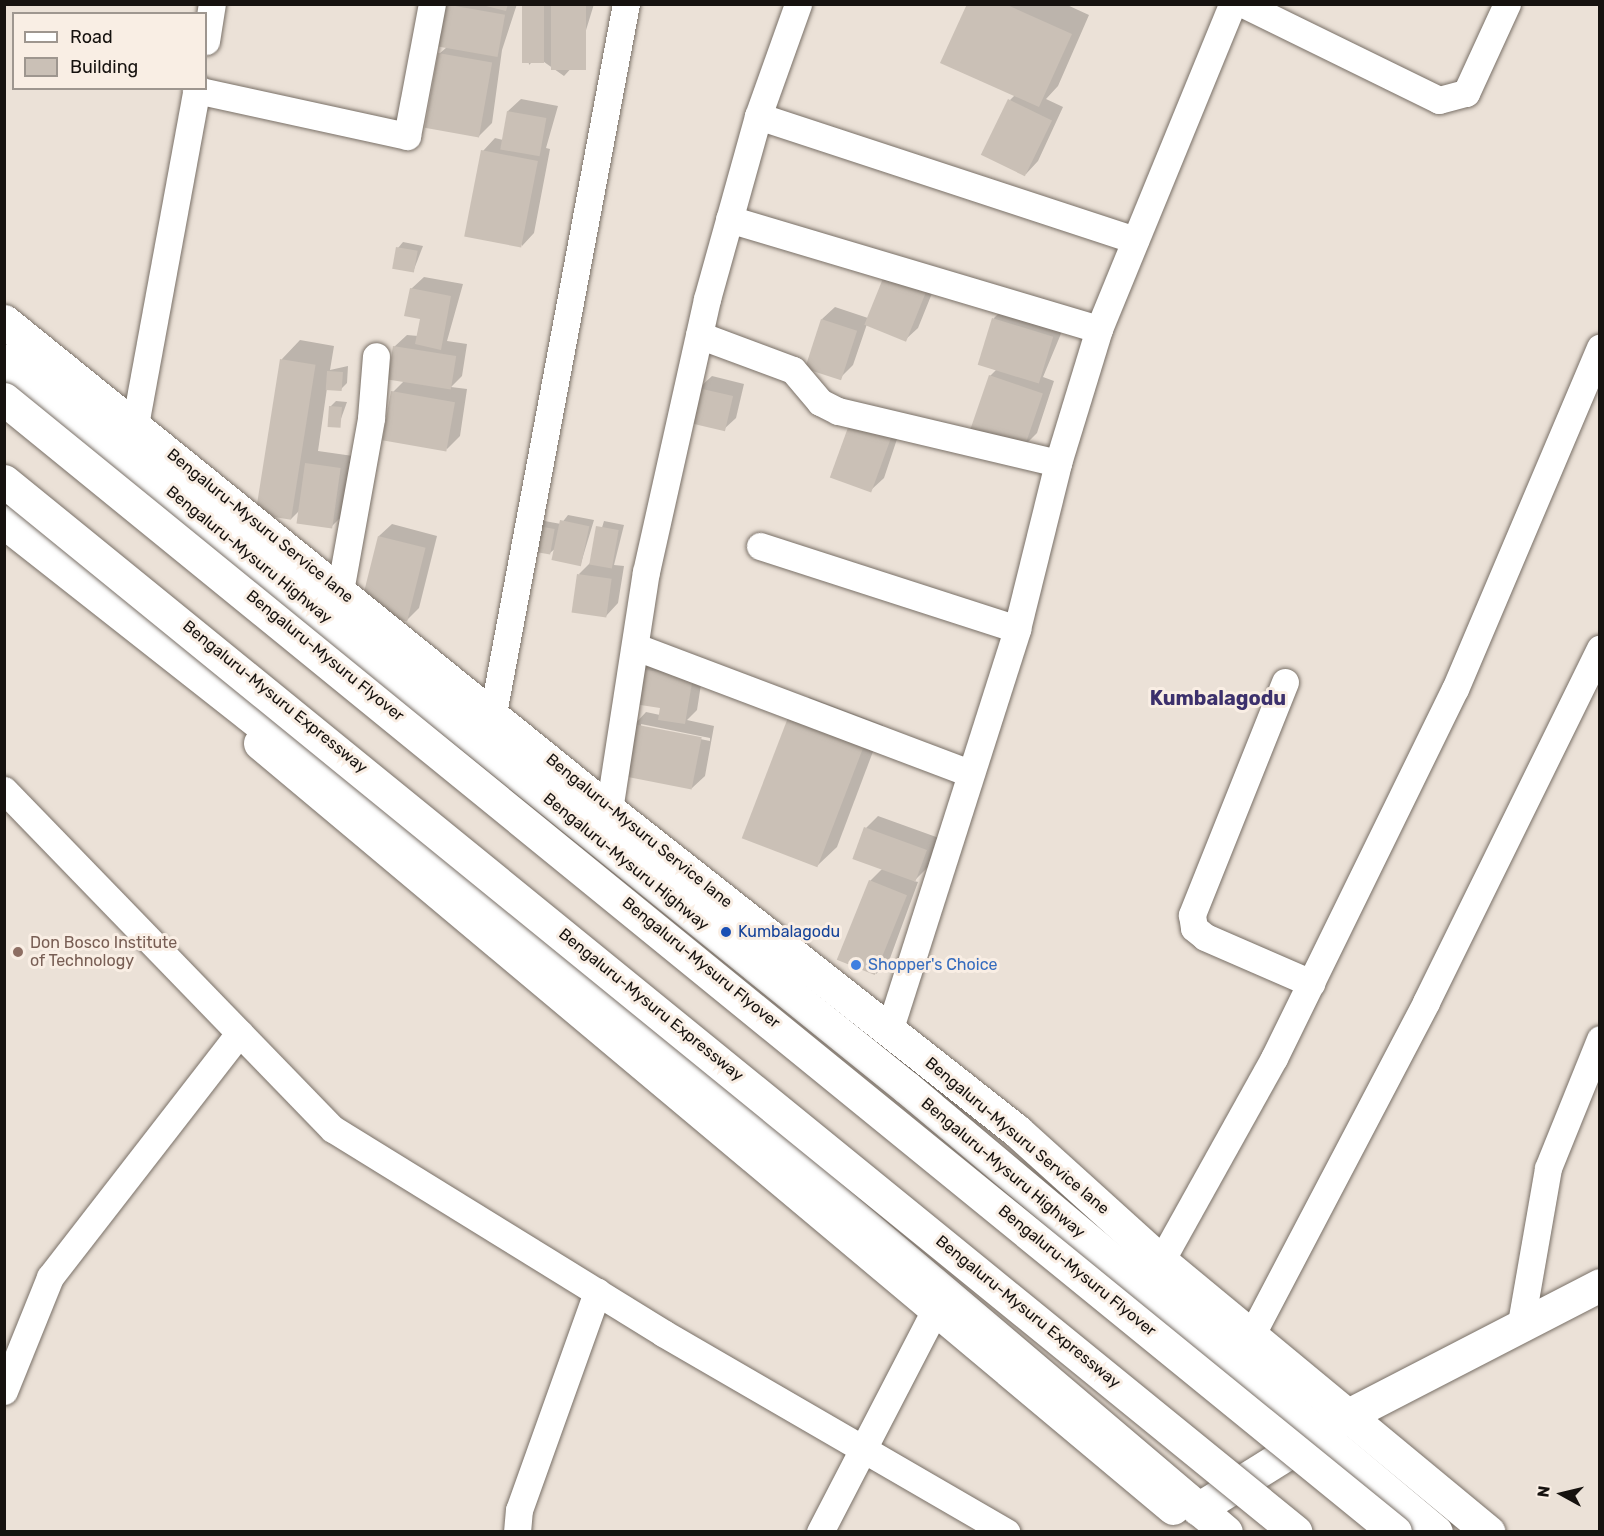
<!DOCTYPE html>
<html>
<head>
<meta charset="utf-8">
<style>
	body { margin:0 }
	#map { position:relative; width:1604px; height:1536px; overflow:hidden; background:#ebe1d7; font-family:Rubik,sans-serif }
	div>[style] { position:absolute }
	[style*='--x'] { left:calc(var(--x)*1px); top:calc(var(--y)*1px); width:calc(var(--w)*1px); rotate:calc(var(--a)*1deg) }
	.shadow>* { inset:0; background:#0003 }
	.building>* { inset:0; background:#cac0b6; transform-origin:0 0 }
	.roads { filter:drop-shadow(0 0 2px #797067) drop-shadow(0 0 2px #797067) }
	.street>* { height:27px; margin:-13.5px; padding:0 13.5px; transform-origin:13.5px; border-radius:13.5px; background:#fff }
	.secondary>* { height:33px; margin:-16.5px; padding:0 16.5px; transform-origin:16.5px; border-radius:16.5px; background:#fff }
	.highway>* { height:33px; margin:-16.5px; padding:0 16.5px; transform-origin:16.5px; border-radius:16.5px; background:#fff }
	.bridges { filter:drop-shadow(0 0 2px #797067) drop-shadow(0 0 2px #797067) }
	.highway-bridge>* { height:33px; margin:-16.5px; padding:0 16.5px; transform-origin:16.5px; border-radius:16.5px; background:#fff }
	.dots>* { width:16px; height:16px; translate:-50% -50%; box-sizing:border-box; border:3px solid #f9eee4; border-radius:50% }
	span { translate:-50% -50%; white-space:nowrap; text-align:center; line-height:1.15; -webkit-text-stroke:6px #f9eee4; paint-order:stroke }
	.street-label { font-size:16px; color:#16120f }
	.transit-label { font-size:16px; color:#164399 }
	.left { translate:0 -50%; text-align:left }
	.education-label { font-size:16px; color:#785e54 }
	.shop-label { font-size:16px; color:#366cbe }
	.quarter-label { font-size:20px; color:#3c306c; font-weight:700 }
	.frame { position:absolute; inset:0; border:6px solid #16120f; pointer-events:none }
	.legend { position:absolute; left:12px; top:12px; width:195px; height:78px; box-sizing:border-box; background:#f9eee4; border:2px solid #9e968f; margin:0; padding:8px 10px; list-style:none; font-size:18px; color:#16120f }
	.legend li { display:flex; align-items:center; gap:12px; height:30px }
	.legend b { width:30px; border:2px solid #9e968f }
	.north { position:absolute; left:1532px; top:1464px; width:60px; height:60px; -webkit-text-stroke:4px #f9eee4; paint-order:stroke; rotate:278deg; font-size:16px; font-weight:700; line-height:24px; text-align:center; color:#16120f }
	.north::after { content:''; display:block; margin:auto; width:21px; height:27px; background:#16120f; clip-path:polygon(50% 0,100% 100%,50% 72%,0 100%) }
</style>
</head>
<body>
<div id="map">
	<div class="shadow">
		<i style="clip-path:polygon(445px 4px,517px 4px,502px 50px,492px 123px,479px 136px,439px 54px,447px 47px)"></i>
		<i style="clip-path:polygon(524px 4px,594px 4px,576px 63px,564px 76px,537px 57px,529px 65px)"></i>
		<i style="clip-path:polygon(968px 4px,1065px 4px,1089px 15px,1058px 86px,1046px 99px,1063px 107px,1038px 161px,1026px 174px,1010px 100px,1015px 95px)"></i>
		<i style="clip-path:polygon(521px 99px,558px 106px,546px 148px,550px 149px,534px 233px,522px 246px,483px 151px,495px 138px,503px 140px,508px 111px)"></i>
		<i style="clip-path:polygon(403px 242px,423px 246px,413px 272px,398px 248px)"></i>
		<i style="clip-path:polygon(939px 276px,918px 328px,905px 340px,867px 324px,853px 365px,840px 378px,822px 319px,835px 307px,868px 318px)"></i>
		<i style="clip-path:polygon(424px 277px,463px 284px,447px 341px,467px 344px,462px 376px,451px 387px,467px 389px,460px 436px,447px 449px,393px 392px,404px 381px,394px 347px,407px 335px,418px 336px,422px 318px,411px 289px)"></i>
		<i style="clip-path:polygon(1006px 306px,1065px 324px,1043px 377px,1054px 381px,1037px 433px,1024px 446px,990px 376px,996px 370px,980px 364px,994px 318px)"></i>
		<i style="clip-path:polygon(300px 340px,334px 346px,330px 370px,348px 366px,347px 383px,341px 389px,327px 388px,318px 451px,353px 456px,345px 513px,332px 526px,300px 510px,291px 519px,257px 513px,282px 359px)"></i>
		<i style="clip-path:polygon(712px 376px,744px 384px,736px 418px,723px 430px,699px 388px)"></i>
		<i style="clip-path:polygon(336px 401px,347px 402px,338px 427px,330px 407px)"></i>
		<i style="clip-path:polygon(902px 424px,884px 478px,871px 490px,833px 477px)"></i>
		<i style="clip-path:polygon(568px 515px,594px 520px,581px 563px,557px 547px,550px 553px,539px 520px,561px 524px)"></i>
		<i style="clip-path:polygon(604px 521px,624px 525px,614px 565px,624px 566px,618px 603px,606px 616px,579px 574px,592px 561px)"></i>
		<i style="clip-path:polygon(392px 524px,437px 536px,419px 608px,406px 621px,379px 536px)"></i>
		<i style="clip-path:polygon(evenodd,654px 657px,704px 665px,697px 710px,687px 720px,714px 726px,705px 776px,692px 788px,634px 725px,646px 712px,660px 715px,662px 707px,641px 669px,654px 657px,641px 724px,710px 738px,710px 741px,641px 727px,641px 724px)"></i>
		<i style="clip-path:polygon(809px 697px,883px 725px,837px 847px,818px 865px,790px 716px)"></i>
		<i style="clip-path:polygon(878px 816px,939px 838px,928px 867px,914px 881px,918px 882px,889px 961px,876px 974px,870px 881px,883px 868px,866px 828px)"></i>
	</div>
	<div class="building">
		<i style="left:444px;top:4px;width:62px;height:43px;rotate:10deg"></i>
		<i style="clip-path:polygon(478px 4px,508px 4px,506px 11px)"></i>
		<i style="left:522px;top:4px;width:22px;height:59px"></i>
		<i style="left:551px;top:4px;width:35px;height:66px"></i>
		<i style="clip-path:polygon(967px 4px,1005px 4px,1072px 34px,1039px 107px,940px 63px)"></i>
		<i style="left:438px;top:53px;width:55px;height:76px;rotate:10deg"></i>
		<i style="left:1008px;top:99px;width:49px;height:62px;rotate:26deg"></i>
		<i style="left:507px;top:111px;width:40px;height:39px;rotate:10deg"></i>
		<i style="left:481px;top:150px;width:58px;height:88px;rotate:11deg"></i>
		<i style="left:396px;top:247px;width:22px;height:22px;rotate:10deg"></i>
		<i style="left:886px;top:271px;width:45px;height:58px;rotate:22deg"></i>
		<i style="clip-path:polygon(410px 288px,451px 296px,441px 350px,415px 344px,420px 319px,404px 316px)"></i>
		<i style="left:992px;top:318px;width:64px;height:49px;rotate:17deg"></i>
		<i style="left:821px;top:319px;width:38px;height:52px;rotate:18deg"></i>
		<i style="left:393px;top:346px;width:64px;height:34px;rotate:9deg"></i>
		<i style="left:280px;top:359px;width:36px;height:157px;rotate:9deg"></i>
		<i style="left:327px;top:371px;width:16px;height:19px;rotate:4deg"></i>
		<i style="left:989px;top:375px;width:57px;height:57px;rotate:19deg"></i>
		<i style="left:698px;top:388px;width:36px;height:36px;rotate:13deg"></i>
		<i style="left:391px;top:391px;width:65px;height:50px;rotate:10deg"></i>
		<i style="left:329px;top:406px;width:13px;height:21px;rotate:4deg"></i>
		<i style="left:850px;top:422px;width:44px;height:59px;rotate:20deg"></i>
		<i style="left:305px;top:463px;width:36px;height:61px;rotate:8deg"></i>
		<i style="left:560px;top:520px;width:30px;height:41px;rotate:12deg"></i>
		<i style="left:532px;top:525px;width:23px;height:26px;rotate:10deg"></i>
		<i style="left:596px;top:526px;width:23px;height:39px;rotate:10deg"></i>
		<i style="left:378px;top:536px;width:49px;height:76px;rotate:14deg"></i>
		<i style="left:577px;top:574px;width:35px;height:39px;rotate:8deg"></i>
		<i style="clip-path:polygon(640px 669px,693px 677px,685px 724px,658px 720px,660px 708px,634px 704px)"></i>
		<i style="left:789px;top:715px;width:81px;height:132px;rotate:21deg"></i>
		<i style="left:633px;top:724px;width:70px;height:53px;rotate:11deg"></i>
		<i style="left:864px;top:827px;width:67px;height:34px;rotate:20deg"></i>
		<i style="left:869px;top:880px;width:41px;height:86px;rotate:22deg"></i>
	</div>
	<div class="roads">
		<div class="street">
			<i style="--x:1243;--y:4;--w:218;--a:26.1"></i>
			<i style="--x:1439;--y:100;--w:28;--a:-15"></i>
			<i style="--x:1466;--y:93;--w:98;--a:-65.3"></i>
			<i style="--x:206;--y:41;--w:37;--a:-81"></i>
			<i style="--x:196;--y:90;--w:216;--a:12.3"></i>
			<i style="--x:407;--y:136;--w:134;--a:-79.3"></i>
			<i style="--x:758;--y:116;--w:397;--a:18.2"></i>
			<i style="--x:729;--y:219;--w:386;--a:16.6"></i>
			<i style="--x:699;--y:335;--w:100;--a:20.4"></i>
			<i style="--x:793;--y:370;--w:42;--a:49.8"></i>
			<i style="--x:820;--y:402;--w:20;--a:27"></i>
			<i style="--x:838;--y:411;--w:226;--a:13.3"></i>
			<i style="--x:135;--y:425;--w:343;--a:-79.6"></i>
			<i style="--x:760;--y:546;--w:270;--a:17.9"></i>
			<i style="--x:340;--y:591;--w:176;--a:-79.8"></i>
			<i style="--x:371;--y:418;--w:62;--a:-85.4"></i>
			<i style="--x:636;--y:647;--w:356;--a:20.7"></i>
			<i style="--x:1285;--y:682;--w:251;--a:111.8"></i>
			<i style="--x:1192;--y:915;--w:13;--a:81"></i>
			<i style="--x:1194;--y:928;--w:14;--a:39"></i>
			<i style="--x:1205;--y:937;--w:116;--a:23.5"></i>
			<i style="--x:493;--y:713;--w:721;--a:-79.38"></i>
			<i style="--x:4;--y:790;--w:472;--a:45.9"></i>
			<i style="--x:333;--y:1129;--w:388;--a:31.7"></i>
			<i style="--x:663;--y:1333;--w:397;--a:30.1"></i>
			<i style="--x:609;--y:810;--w:241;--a:-81.2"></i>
			<i style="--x:646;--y:572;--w:280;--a:-77.4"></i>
			<i style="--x:707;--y:299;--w:190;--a:-74.4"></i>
			<i style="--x:758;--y:116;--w:119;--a:-70.3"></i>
			<i style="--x:890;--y:1028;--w:419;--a:-72.3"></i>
			<i style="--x:1017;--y:629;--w:171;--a:-76.1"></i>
			<i style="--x:1058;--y:463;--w:140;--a:-73"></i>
			<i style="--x:1099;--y:329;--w:351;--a:-67.7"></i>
			<i style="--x:1161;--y:1261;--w:232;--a:-60.9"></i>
			<i style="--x:1274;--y:1058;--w:411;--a:-63.9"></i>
			<i style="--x:1455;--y:689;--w:371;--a:-67"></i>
			<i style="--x:1521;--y:1323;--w:157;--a:-80.1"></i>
			<i style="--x:1548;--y:1168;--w:139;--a:-68"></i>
			<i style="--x:1253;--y:1332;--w:373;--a:-62.3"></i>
			<i style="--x:1426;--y:1002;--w:394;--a:-63.8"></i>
			<i style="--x:4;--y:1391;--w:123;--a:-68"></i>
			<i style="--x:50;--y:1277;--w:309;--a:-52.2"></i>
			<i style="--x:517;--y:1532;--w:22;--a:-85"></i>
			<i style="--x:519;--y:1510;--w:232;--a:-70.3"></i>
			<i style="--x:820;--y:1532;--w:250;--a:-62.6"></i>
		</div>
		<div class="secondary">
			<i style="--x:4;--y:321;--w:778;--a:38.95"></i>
			<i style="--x:609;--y:810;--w:519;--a:38.19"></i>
			<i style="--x:1017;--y:1131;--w:194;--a:42.1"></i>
			<i style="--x:1161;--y:1261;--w:425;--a:39.6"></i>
			<i style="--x:260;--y:743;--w:1191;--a:39.96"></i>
			<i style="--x:1198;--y:1509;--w:179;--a:-32"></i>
			<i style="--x:1350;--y:1414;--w:281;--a:-27.3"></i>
		</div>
		<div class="highway">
			<i style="--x:4;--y:360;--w:1159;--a:38.87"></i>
			<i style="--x:906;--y:1087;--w:692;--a:40.02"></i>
			<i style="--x:4;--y:522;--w:575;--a:38.22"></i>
			<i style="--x:456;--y:878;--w:1010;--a:40.34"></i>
		</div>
	</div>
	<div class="bridges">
		<div class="highway-bridge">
			<i style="--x:4;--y:399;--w:1794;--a:39.16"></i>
			<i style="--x:4;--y:481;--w:1665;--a:39.13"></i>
		</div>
	</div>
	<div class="dots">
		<i style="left:726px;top:932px;background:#1a4fb4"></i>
		<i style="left:18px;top:952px;background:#8d6e63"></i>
		<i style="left:856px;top:965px;background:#3f7fe0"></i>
	</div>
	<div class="street-label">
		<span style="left:260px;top:526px;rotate:39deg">Bengaluru-Mysuru Service lane</span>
		<span style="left:249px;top:555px;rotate:39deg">Bengaluru-Mysuru Highway</span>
		<span style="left:325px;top:656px;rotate:39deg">Bengaluru-Mysuru Flyover</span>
		<span style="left:275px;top:697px;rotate:39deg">Bengaluru-Mysuru Expressway</span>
		<span style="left:639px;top:831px;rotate:39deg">Bengaluru-Mysuru Service lane</span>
		<span style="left:626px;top:862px;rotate:39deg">Bengaluru-Mysuru Highway</span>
		<span style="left:701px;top:963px;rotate:39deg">Bengaluru-Mysuru Flyover</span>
		<span style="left:651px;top:1005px;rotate:39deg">Bengaluru-Mysuru Expressway</span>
		<span style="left:1017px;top:1136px;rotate:40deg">Bengaluru-Mysuru Service lane</span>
		<span style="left:1003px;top:1168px;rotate:40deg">Bengaluru-Mysuru Highway</span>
		<span style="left:1077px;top:1271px;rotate:39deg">Bengaluru-Mysuru Flyover</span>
		<span style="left:1028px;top:1312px;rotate:39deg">Bengaluru-Mysuru Expressway</span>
	</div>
	<div class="transit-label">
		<span class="left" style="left:738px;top:932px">Kumbalagodu</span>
	</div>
	<div class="education-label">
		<span class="left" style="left:30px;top:952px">Don Bosco Institute<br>of Technology</span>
	</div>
	<div class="shop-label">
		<span class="left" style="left:868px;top:965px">Shopper's Choice</span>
	</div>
	<div class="quarter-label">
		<span style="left:1218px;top:698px">Kumbalagodu</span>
	</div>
	<div class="frame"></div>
	<ul class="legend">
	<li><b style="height:8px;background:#fff"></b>Road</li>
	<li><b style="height:16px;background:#cac0b6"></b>Building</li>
	</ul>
	<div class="north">N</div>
</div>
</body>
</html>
